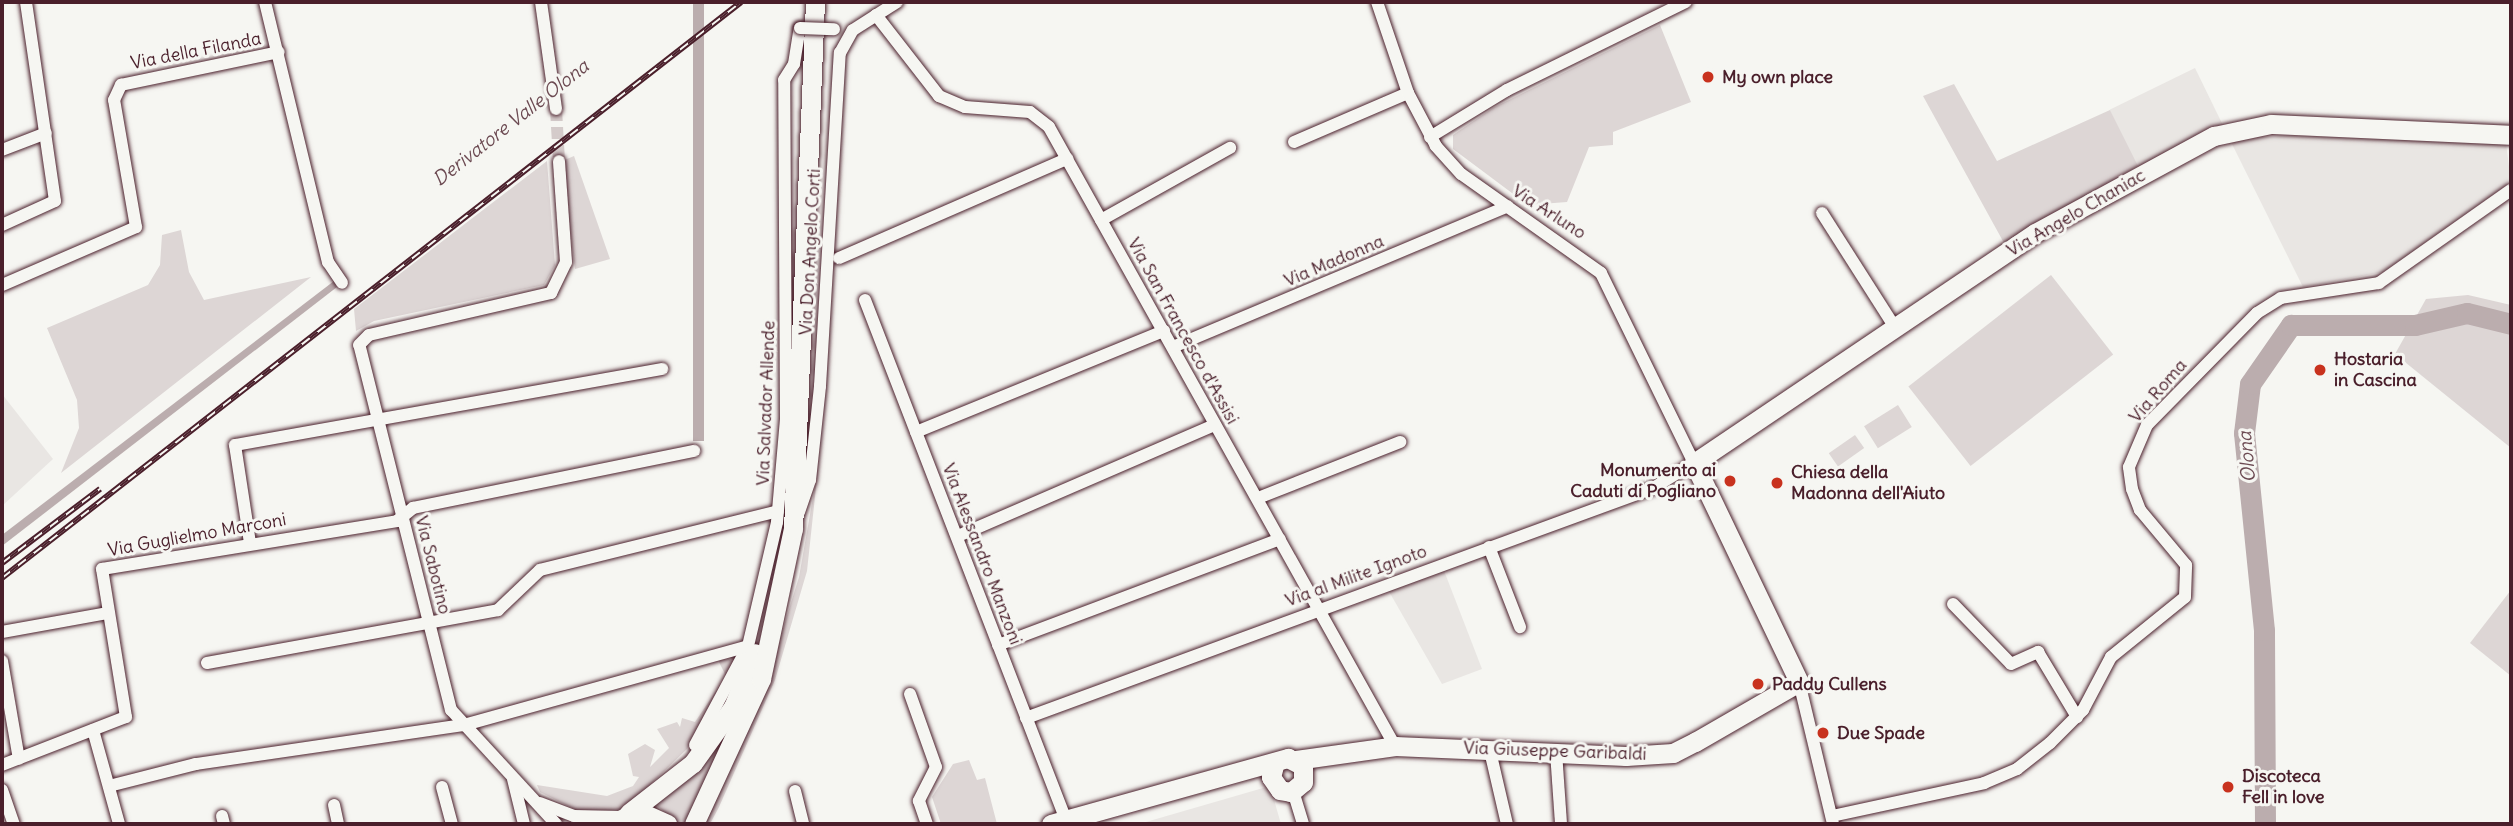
<!DOCTYPE html>
<html>
<head>
<meta charset="utf-8">
<style>
	body { margin:0 }
	#map { position:relative; width:2513px; height:826px; overflow:hidden; background:#f6f6f2; font-family:Delius,sans-serif }
	div>[style] { position:absolute }
	[style*='--x'] { left:calc(var(--x)*1px); top:calc(var(--y)*1px); width:calc(var(--w)*1px); rotate:calc(var(--a)*1deg) }
	.built>* { inset:0; background:#e9e6e3; transform-origin:0 0 }
	.green>* { inset:0; background:#ddd6d5; transform-origin:0 0 }
	.water>* { inset:0; background:#bbadae; transform-origin:0 0 }
	.river>* { height:21px; margin:-10.5px; padding:0 10.5px; transform-origin:10.5px; border-radius:10.5px; background:#bbadae }
	.street-tunnel>* { height:12px; margin-top:-6px; transform-origin:0; background:repeating-linear-gradient(90deg,#d4cbca 0 12px,transparent 0 18px) }
	.roads { filter:drop-shadow(0 0 2px #4a1f2b) drop-shadow(0 0 2px #4a1f2b) }
	.street>* { height:12px; margin:-6px; padding:0 6px; transform-origin:6px; border-radius:6px; background:#f6f6f2 }
	.secondary>* { height:19px; margin:-9.5px; padding:0 9.5px; transform-origin:9.5px; border-radius:9.5px; background:#f6f6f2 }
	.rail>* { height:6px; margin-top:-3px; transform-origin:0; background:repeating-linear-gradient(90deg,#f6f6f2 0 10px,#4a1f2b 0 20px); box-sizing:border-box; border-block:2px solid #4a1f2b }
	.bridges { filter:drop-shadow(0 0 2px #4a1f2b) drop-shadow(0 0 2px #4a1f2b) }
	.street-bridge>* { height:12px; margin:-6px; padding:0 6px; transform-origin:6px; border-radius:6px; background:#f6f6f2 }
	.dots>* { width:19px; height:19px; translate:-50% -50%; box-sizing:border-box; border:4px solid #f6f6f2; border-radius:50% }
	span { translate:-50% -50%; white-space:nowrap; text-align:center; line-height:1.15; -webkit-text-stroke:6px #f6f6f2; paint-order:stroke }
	.street-label { font-size:18px; color:#4a1f2b }
	.poi-label { font-size:18px; color:#4a1f2b; font-weight:700 }
	.left { translate:0 -50%; text-align:left }
	.right { translate:-100% -50%; text-align:right }
	.water-label { font-size:19px; color:#6c4a52; font-style:italic }
	.frame { position:absolute; inset:0; border:4px solid #4a1f2b; pointer-events:none }
</style>
</head>
<body>
<div id="map">
	<div class="built">
		<i style="left:2195px;top:68px;width:69px;height:95px;rotate:64deg"></i>
		<i style="clip-path:polygon(2290px 136px,2506px 143px,2511px 182px,2383px 272px,2303px 287px,2229px 138px)"></i>
		<i style="clip-path:polygon(2px 394px,53px 459px,2px 506px)"></i>
		<i style="clip-path:polygon(1443px 568px,1482px 669px,1442px 684px,1387px 588px)"></i>
		<i style="clip-path:polygon(1270px 786px,1281px 824px,1139px 824px)"></i>
	</div>
	<div class="green">
		<i style="clip-path:polygon(1660px 25px,1691px 102px,1613px 132px,1613px 145px,1589px 147px,1567px 202px,1528px 205px,1453px 149px,1453px 135px,1493px 108px)"></i>
		<i style="clip-path:polygon(1954px 84px,1997px 161px,2110px 110px,2138px 166px,2004px 243px,1923px 96px)"></i>
		<i style="clip-path:polygon(574px 156px,610px 259px,575px 269px,562px 161px)"></i>
		<i style="clip-path:polygon(547px 161px,555px 265px,544px 285px,374px 321px,356px 331px,354px 309px)"></i>
		<i style="clip-path:polygon(181px 230px,189px 272px,204px 300px,311px 277px,61px 473px,79px 428px,77px 400px,47px 328px,148px 285px,160px 265px,162px 235px)"></i>
		<i style="left:2051px;top:275px;width:101px;height:181px;rotate:52deg"></i>
		<i style="clip-path:polygon(2468px 295px,2511px 305px,2511px 448px,2395px 354px,2426px 299px)"></i>
		<i style="left:1898px;top:405px;width:26px;height:40px;rotate:58deg"></i>
		<i style="left:1855px;top:435px;width:16px;height:32px;rotate:55deg"></i>
		<i style="clip-path:polygon(818px 469px,807px 571px,775px 680px,719px 807px,710px 824px,700px 824px,774px 658px,799px 577px)"></i>
		<i style="clip-path:polygon(2511px 590px,2511px 676px,2470px 643px)"></i>
		<i style="clip-path:polygon(729px 659px,734px 663px,687px 749px,625px 809px,580px 812px,540px 792px,537px 785px,607px 796px,633px 786px,639px 777px,633px 776px,628px 754px,645px 744px,655px 750px,650px 767px,669px 748px,657px 729px,677px 722px,680px 727px,682px 718px,695px 722px,726px 676px,718px 660px)"></i>
		<i style="clip-path:polygon(729px 725px,686px 824px,679px 824px,655px 804px)"></i>
		<i style="clip-path:polygon(969px 760px,977px 780px,985px 778px,997px 824px,941px 824px,932px 797px,953px 764px)"></i>
	</div>
	<div class="water">
		<i style="left:693px;top:2px;width:11px;height:439px"></i>
		<i style="clip-path:polygon(334px 281px,337px 287px,2px 546px,2px 535px)"></i>
	</div>
	<div class="river">
		<i style="--x:2265;--y:824;--w:194;--a:-90.3"></i>
		<i style="--x:2264;--y:630;--w:198;--a:-95.8"></i>
		<i style="--x:2244;--y:433;--w:49;--a:-83"></i>
		<i style="--x:2250;--y:384;--w:72;--a:-55.2"></i>
		<i style="--x:2291;--y:325;--w:124;--a:0"></i>
		<i style="--x:2415;--y:325;--w:53;--a:-13"></i>
		<i style="--x:2467;--y:313;--w:45;--a:14"></i>
	</div>
	<div class="street-tunnel">
		<i style="--x:556;--y:109;--w:52;--a:86.7"></i>
	</div>
	<div class="roads">
		<div class="street">
			<i style="--x:265;--y:2;--w:268;--a:76.4"></i>
			<i style="--x:328;--y:262;--w:25;--a:56"></i>
			<i style="--x:541;--y:2;--w:108;--a:82"></i>
			<i style="--x:876;--y:15;--w:103;--a:52.1"></i>
			<i style="--x:939;--y:96;--w:28;--a:23"></i>
			<i style="--x:965;--y:107;--w:65;--a:4.4"></i>
			<i style="--x:1030;--y:112;--w:24;--a:38"></i>
			<i style="--x:1049;--y:127;--w:709;--a:60.8"></i>
			<i style="--x:1430;--y:137;--w:90;--a:-31.4"></i>
			<i style="--x:1507;--y:90;--w:199;--a:-26.2"></i>
			<i style="--x:1294;--y:142;--w:124;--a:-23.3"></i>
			<i style="--x:2;--y:150;--w:47;--a:-21.1"></i>
			<i style="--x:1822;--y:213;--w:134;--a:57.5"></i>
			<i style="--x:1101;--y:220;--w:148;--a:-29.2"></i>
			<i style="--x:2;--y:225;--w:58;--a:-24.4"></i>
			<i style="--x:55;--y:201;--w:201;--a:-98.3"></i>
			<i style="--x:839;--y:258;--w:249;--a:-23.5"></i>
			<i style="--x:2;--y:285;--w:146;--a:-23.4"></i>
			<i style="--x:136;--y:227;--w:129;--a:-99.8"></i>
			<i style="--x:114;--y:100;--w:17;--a:-65"></i>
			<i style="--x:121;--y:85;--w:161;--a:-11.8"></i>
			<i style="--x:865;--y:300;--w:557;--a:68.87"></i>
			<i style="--x:1173;--y:347;--w:363;--a:-22.8"></i>
			<i style="--x:916;--y:432;--w:268;--a:-22.2"></i>
			<i style="--x:1258;--y:498;--w:153;--a:-21.5"></i>
			<i style="--x:799;--y:512;--w:34;--a:-71"></i>
			<i style="--x:810;--y:480;--w:95;--a:-83.9"></i>
			<i style="--x:820;--y:386;--w:334;--a:-86.6"></i>
			<i style="--x:840;--y:53;--w:26;--a:-61"></i>
			<i style="--x:853;--y:30;--w:52;--a:-32.5"></i>
			<i style="--x:958;--y:536;--w:280;--a:-23.4"></i>
			<i style="--x:250;--y:543;--w:99;--a:-98.7"></i>
			<i style="--x:235;--y:445;--w:434;--a:-10.1"></i>
			<i style="--x:1489;--y:547;--w:86;--a:68.8"></i>
			<i style="--x:1953;--y:604;--w:83;--a:46"></i>
			<i style="--x:2011;--y:664;--w:30;--a:-24"></i>
			<i style="--x:2038;--y:652;--w:76;--a:59"></i>
			<i style="--x:2;--y:632;--w:108;--a:-10.2"></i>
			<i style="--x:998;--y:645;--w:301;--a:-20.6"></i>
			<i style="--x:2;--y:661;--w:99;--a:80.2"></i>
			<i style="--x:207;--y:663;--w:296;--a:-10.3"></i>
			<i style="--x:498;--y:610;--w:58;--a:-43.6"></i>
			<i style="--x:540;--y:570;--w:245;--a:-13.9"></i>
			<i style="--x:1799;--y:682;--w:146;--a:76.5"></i>
			<i style="--x:910;--y:694;--w:77;--a:70.4"></i>
			<i style="--x:936;--y:767;--w:38;--a:117"></i>
			<i style="--x:919;--y:801;--w:24;--a:71"></i>
			<i style="--x:1026;--y:718;--w:668;--a:-20.14"></i>
			<i style="--x:1653;--y:488;--w:48;--a:-31.4"></i>
			<i style="--x:1694;--y:463;--w:212;--a:-116.1"></i>
			<i style="--x:1601;--y:273;--w:171;--a:-144.7"></i>
			<i style="--x:1461;--y:174;--w:38;--a:-132"></i>
			<i style="--x:1436;--y:146;--w:60;--a:-117.8"></i>
			<i style="--x:1408;--y:93;--w:96;--a:-108.8"></i>
			<i style="--x:93;--y:730;--w:98;--a:74.5"></i>
			<i style="--x:695;--y:745;--w:112;--a:-61.8"></i>
			<i style="--x:748;--y:646;--w:127;--a:-76.8"></i>
			<i style="--x:777;--y:522;--w:103;--a:-85"></i>
			<i style="--x:786;--y:419;--w:339;--a:-90.3"></i>
			<i style="--x:784;--y:80;--w:19;--a:-58"></i>
			<i style="--x:794;--y:64;--w:36;--a:-81"></i>
			<i style="--x:1490;--y:751;--w:75;--a:76.9"></i>
			<i style="--x:1556;--y:752;--w:72;--a:86"></i>
			<i style="--x:2;--y:765;--w:133;--a:-21.2"></i>
			<i style="--x:126;--y:717;--w:150;--a:-99.2"></i>
			<i style="--x:102;--y:569;--w:299;--a:-9.2"></i>
			<i style="--x:397;--y:521;--w:21;--a:-39"></i>
			<i style="--x:413;--y:508;--w:287;--a:-11.5"></i>
			<i style="--x:513;--y:779;--w:46;--a:76.3"></i>
			<i style="--x:109;--y:786;--w:90;--a:-14.2"></i>
			<i style="--x:196;--y:764;--w:271;--a:-8.3"></i>
			<i style="--x:464;--y:725;--w:295;--a:-15.5"></i>
			<i style="--x:442;--y:787;--w:38;--a:75"></i>
			<i style="--x:2;--y:790;--w:36;--a:71"></i>
			<i style="--x:795;--y:791;--w:34;--a:76"></i>
			<i style="--x:1293;--y:791;--w:34;--a:73"></i>
			<i style="--x:540;--y:803;--w:36;--a:21"></i>
			<i style="--x:574;--y:816;--w:47;--a:1.2"></i>
			<i style="--x:334;--y:805;--w:19;--a:78"></i>
			<i style="--x:222;--y:816;--w:8;--a:76"></i>
			<i style="--x:1832;--y:816;--w:156;--a:-12.2"></i>
			<i style="--x:1984;--y:783;--w:36;--a:-23"></i>
			<i style="--x:2017;--y:769;--w:42;--a:-38.2"></i>
			<i style="--x:2050;--y:743;--w:47;--a:-45"></i>
			<i style="--x:2083;--y:710;--w:60;--a:-62.2"></i>
			<i style="--x:2111;--y:657;--w:95;--a:-39"></i>
			<i style="--x:2185;--y:597;--w:32;--a:-88"></i>
			<i style="--x:2186;--y:565;--w:72;--a:-129.9"></i>
			<i style="--x:2140;--y:510;--w:22;--a:-111"></i>
			<i style="--x:2132;--y:489;--w:22;--a:-98"></i>
			<i style="--x:2129;--y:467;--w:46;--a:-66.8"></i>
			<i style="--x:2147;--y:425;--w:157;--a:-45.5"></i>
			<i style="--x:2257;--y:313;--w:28;--a:-32"></i>
			<i style="--x:2281;--y:298;--w:99;--a:-8.7"></i>
			<i style="--x:2379;--y:283;--w:161;--a:-35.2"></i>
			<i style="--x:556;--y:824;--w:155;--a:-132.6"></i>
			<i style="--x:451;--y:710;--w:376;--a:-104.1"></i>
			<i style="--x:359;--y:345;--w:14;--a:-45"></i>
			<i style="--x:369;--y:335;--w:187;--a:-13"></i>
			<i style="--x:551;--y:293;--w:34;--a:-64"></i>
			<i style="--x:566;--y:262;--w:101;--a:-94"></i>
		</div>
		<div class="secondary">
			<i style="--x:1296;--y:760;--w:100;--a:-8"></i>
			<i style="--x:1395;--y:746;--w:231;--a:2.5"></i>
			<i style="--x:1626;--y:756;--w:47;--a:-3.7"></i>
			<i style="--x:1673;--y:753;--w:25;--a:-27"></i>
			<i style="--x:1695;--y:742;--w:120;--a:-30"></i>
			<i style="--x:1799;--y:682;--w:243;--a:-115.6"></i>
			<i style="--x:1694;--y:463;--w:411;--a:-34"></i>
			<i style="--x:2035;--y:233;--w:204;--a:-28.5"></i>
			<i style="--x:2214;--y:136;--w:58;--a:-11.9"></i>
			<i style="--x:2271;--y:124;--w:240;--a:2.6"></i>
			<i style="--x:629;--y:813;--w:81;--a:-38"></i>
			<i style="--x:693;--y:763;--w:69;--a:-54.5"></i>
			<i style="--x:733;--y:707;--w:58;--a:-67.8"></i>
			<i style="--x:612;--y:824;--w:29;--a:-27"></i>
			<i style="--x:638;--y:811;--w:32;--a:24"></i>
			<i style="--x:694;--y:824;--w:160;--a:-65.2"></i>
			<i style="--x:761;--y:679;--w:153;--a:-78"></i>
			<i style="--x:793;--y:529;--w:527;--a:-87.61"></i>
			<i style="--x:1051;--y:824;--w:246;--a:-15.6"></i>
			<i style="--x:1288;--y:758;--w:17;--a:28"></i>
			<i style="--x:1303;--y:766;--w:16;--a:90"></i>
			<i style="--x:1303;--y:782;--w:16;--a:140"></i>
			<i style="--x:1291;--y:792;--w:11;--a:-170"></i>
			<i style="--x:1280;--y:790;--w:16;--a:-125"></i>
			<i style="--x:1271;--y:777;--w:11;--a:-75"></i>
		</div>
	</div>
	<div class="rail">
		<i style="--x:2;--y:563;--w:123;--a:-37.1"></i>
		<i style="--x:2;--y:578;--w:937;--a:-37.93"></i>
	</div>
	<div class="bridges">
		<div class="street-bridge">
			<i style="--x:800;--y:28;--w:34;--a:2"></i>
		</div>
	</div>
	<div class="dots">
		<i style="left:1708px;top:77px;background:#c8321e"></i>
		<i style="left:2320px;top:370px;background:#c8321e"></i>
		<i style="left:1730px;top:481px;background:#c8321e"></i>
		<i style="left:1777px;top:483px;background:#c8321e"></i>
		<i style="left:1758px;top:684px;background:#c8321e"></i>
		<i style="left:1823px;top:733px;background:#c8321e"></i>
		<i style="left:2228px;top:787px;background:#c8321e"></i>
	</div>
	<div class="street-label">
		<span style="left:196px;top:51px;rotate:-11deg">Via della Filanda</span>
		<span style="left:1549px;top:212px;rotate:33deg">Via Arluno</span>
		<span style="left:2076px;top:213px;rotate:-30deg">Via Angelo Chaniac</span>
		<span style="left:810px;top:252px;rotate:-87deg">Via Don Angelo Corti</span>
		<span style="left:1334px;top:261px;rotate:-23deg">Via Madonna</span>
		<span style="left:1183px;top:331px;rotate:61deg">Via San Francesco d'Assisi</span>
		<span style="left:2158px;top:391px;rotate:-49deg">Via Roma</span>
		<span style="left:766px;top:403px;rotate:-88deg">Via Salvador Allende</span>
		<span style="left:197px;top:535px;rotate:-10deg">Via Guglielmo Marconi</span>
		<span style="left:982px;top:554px;rotate:69deg">Via Alessandro Manzoni</span>
		<span style="left:433px;top:565px;rotate:76deg">Via Sabotino</span>
		<span style="left:1356px;top:576px;rotate:-20deg">Via al Milite Ignoto</span>
		<span style="left:1555px;top:751px;rotate:2deg">Via Giuseppe Garibaldi</span>
	</div>
	<div class="poi-label">
		<span class="left" style="left:1722px;top:77px">My own place</span>
		<span class="left" style="left:2334px;top:370px">Hostaria<br>in Cascina</span>
		<span class="right" style="left:1716px;top:481px">Monumento ai<br>Caduti di Pogliano</span>
		<span class="left" style="left:1791px;top:483px">Chiesa della<br>Madonna dell'Aiuto</span>
		<span class="left" style="left:1772px;top:684px">Paddy Cullens</span>
		<span class="left" style="left:1837px;top:733px">Due Spade</span>
		<span class="left" style="left:2242px;top:787px">Discoteca<br>Fell in love</span>
	</div>
	<div class="water-label">
		<span style="left:511px;top:123px;rotate:-38deg">Derivatore Valle Olona</span>
		<span style="left:2247px;top:457px;rotate:-95deg">Olona</span>
	</div>
	<div class="frame"></div>
</div>
</body>
</html>
